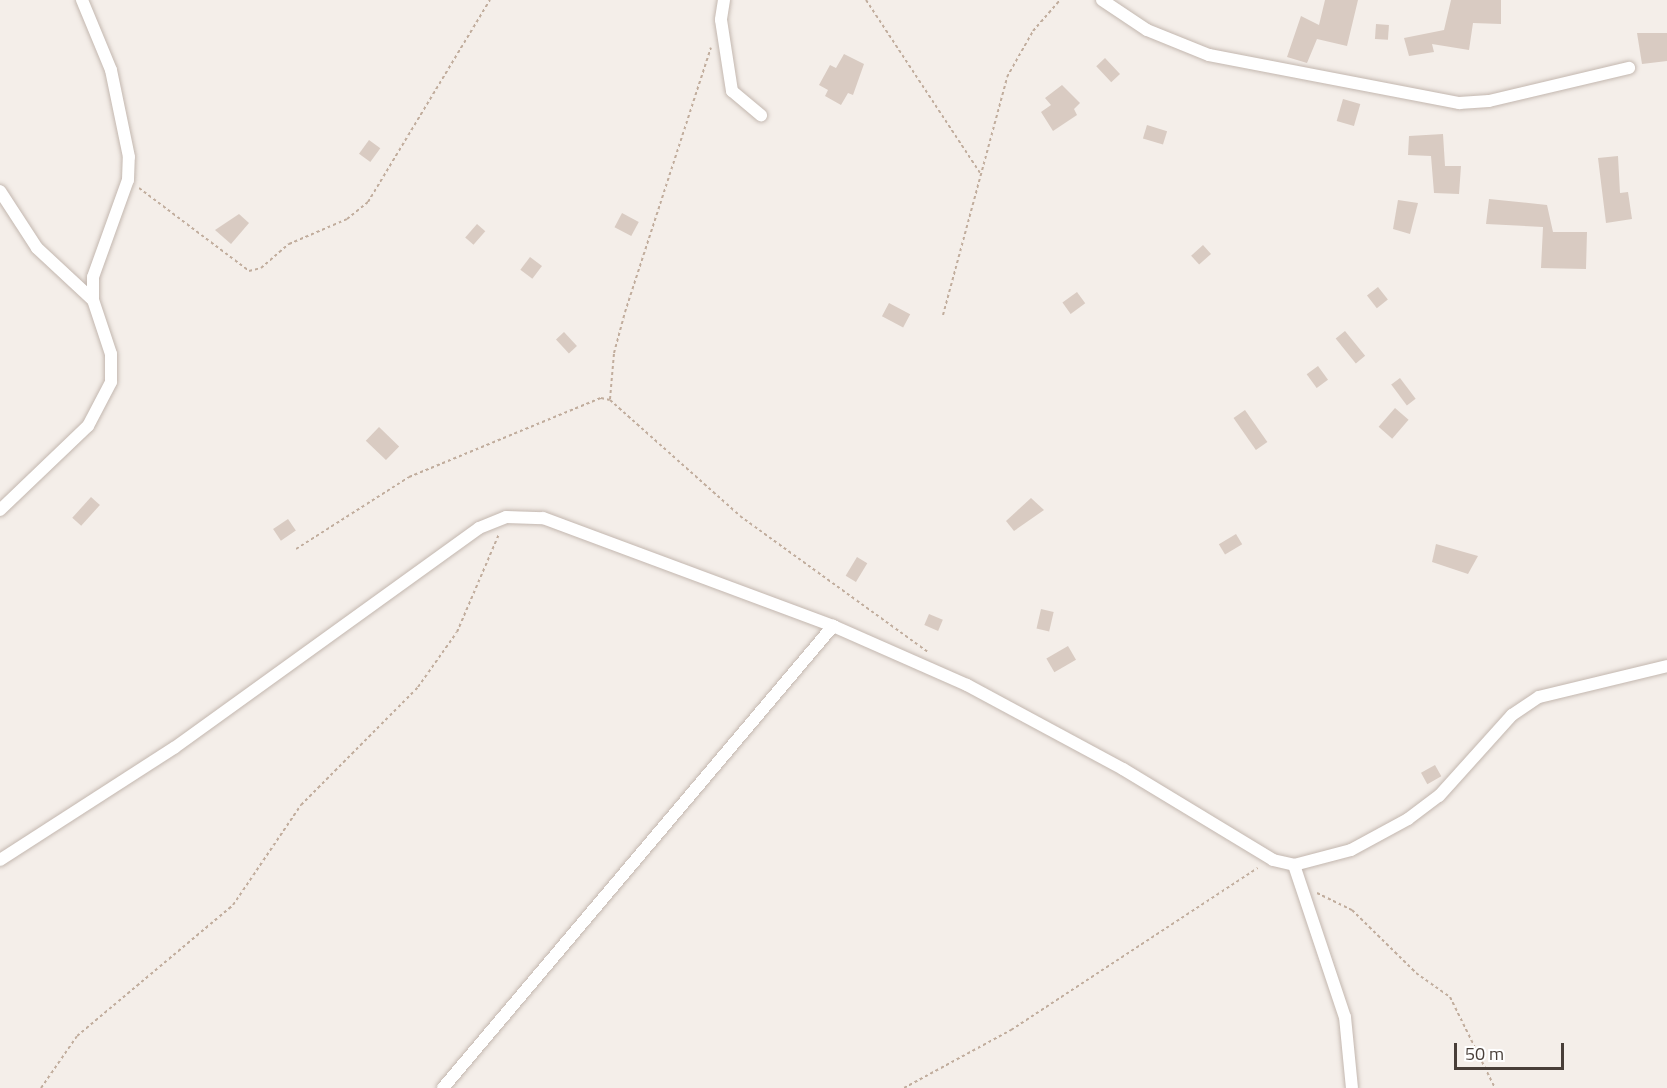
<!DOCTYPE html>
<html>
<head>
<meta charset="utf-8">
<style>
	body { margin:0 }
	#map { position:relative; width:1667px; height:1088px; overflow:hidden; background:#f4eee9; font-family:"Titillium Web",sans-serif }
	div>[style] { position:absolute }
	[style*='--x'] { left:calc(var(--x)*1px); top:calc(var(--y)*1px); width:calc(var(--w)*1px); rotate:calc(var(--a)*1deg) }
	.building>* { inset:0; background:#d9cbc2; transform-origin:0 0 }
	.path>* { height:2px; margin-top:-1px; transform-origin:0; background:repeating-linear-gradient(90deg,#c1ad9d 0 3px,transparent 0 6px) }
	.roads { filter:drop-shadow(0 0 2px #c3b7af) drop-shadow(0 0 2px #c3b7af) }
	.minor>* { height:12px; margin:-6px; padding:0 6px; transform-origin:6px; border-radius:6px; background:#fff }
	span { translate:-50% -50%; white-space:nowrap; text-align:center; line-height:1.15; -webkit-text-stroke:6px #fff; paint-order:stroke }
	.scale { position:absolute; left:1454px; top:1043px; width:110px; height:27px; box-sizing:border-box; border:3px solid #483e38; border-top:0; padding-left:8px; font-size:18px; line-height:21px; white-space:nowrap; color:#483e38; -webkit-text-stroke:4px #fff; paint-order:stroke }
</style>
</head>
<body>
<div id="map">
	<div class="building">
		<i style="clip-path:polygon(1325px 0,1358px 0,1347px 46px,1317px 39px,1307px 63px,1287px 57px,1301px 16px,1319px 25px)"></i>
		<i style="clip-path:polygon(1451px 0,1501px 0,1501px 24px,1473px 23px,1469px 50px,1432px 44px,1434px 52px,1409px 56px,1404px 38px,1444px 30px)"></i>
		<i style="left:1376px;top:24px;width:13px;height:15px;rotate:4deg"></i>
		<i style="clip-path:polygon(1637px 33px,1667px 33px,1667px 61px,1642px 64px)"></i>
		<i style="clip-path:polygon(844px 54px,864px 64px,853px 95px,848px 93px,841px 105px,825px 96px,828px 90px,819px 85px,830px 65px,836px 68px)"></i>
		<i style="left:1105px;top:58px;width:22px;height:12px;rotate:47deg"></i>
		<i style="clip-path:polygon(1062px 85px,1080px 103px,1074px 109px,1077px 115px,1053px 131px,1041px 112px,1051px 105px,1045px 98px)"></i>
		<i style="left:1343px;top:99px;width:18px;height:23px;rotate:16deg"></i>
		<i style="left:1147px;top:125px;width:21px;height:14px;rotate:17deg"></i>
		<i style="clip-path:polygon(1443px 134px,1445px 166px,1461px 166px,1459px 194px,1434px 193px,1431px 156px,1408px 155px,1409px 136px)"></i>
		<i style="left:369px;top:140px;width:14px;height:17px;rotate:36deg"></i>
		<i style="clip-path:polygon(1618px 156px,1620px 193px,1628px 192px,1632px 219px,1606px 223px,1598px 158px)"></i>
		<i style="clip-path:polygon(1489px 199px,1547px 205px,1553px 232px,1587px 232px,1586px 269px,1541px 268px,1543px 227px,1486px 224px)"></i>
		<i style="clip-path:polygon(1398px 200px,1418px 203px,1410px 234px,1393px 229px)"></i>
		<i style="left:622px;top:213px;width:19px;height:16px;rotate:28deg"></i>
		<i style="clip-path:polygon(239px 214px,249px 223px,231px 244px,215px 230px)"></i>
		<i style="left:477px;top:224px;width:11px;height:18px;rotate:41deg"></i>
		<i style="left:1203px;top:245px;width:12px;height:16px;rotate:48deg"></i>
		<i style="left:530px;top:257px;width:15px;height:16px;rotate:37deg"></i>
		<i style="left:1378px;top:287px;width:16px;height:14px;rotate:52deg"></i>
		<i style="left:1077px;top:292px;width:14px;height:18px;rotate:54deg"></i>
		<i style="left:889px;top:303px;width:24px;height:15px;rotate:28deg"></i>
		<i style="left:1345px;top:331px;width:32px;height:12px;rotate:51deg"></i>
		<i style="left:564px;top:332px;width:19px;height:11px;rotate:47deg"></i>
		<i style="left:1318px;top:366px;width:17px;height:14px;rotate:54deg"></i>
		<i style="left:1400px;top:378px;width:26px;height:11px;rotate:53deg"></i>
		<i style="left:1395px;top:408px;width:18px;height:25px;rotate:41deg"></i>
		<i style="left:1245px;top:410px;width:39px;height:14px;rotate:55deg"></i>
		<i style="left:379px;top:427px;width:28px;height:19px;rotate:44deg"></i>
		<i style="left:91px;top:497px;width:12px;height:28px;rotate:42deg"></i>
		<i style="clip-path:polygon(1031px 498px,1044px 510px,1014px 531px,1006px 521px)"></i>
		<i style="left:288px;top:519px;width:14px;height:18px;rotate:56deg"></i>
		<i style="left:1236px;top:534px;width:12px;height:20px;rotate:59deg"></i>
		<i style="clip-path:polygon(1436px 544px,1478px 556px,1468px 574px,1432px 562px)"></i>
		<i style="left:857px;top:557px;width:12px;height:22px;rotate:31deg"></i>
		<i style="left:1041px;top:609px;width:13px;height:20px;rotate:13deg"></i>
		<i style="left:929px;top:614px;width:15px;height:12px;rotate:23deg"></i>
		<i style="left:1068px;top:646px;width:16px;height:25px;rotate:60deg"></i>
		<i style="left:1435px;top:765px;width:13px;height:16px;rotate:61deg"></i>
	</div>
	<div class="path">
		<i style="--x:866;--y:0;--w:207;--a:56.6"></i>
		<i style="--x:139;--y:188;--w:138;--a:37"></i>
		<i style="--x:249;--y:271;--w:12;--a:-14"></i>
		<i style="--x:261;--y:268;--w:37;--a:-41"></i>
		<i style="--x:289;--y:244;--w:63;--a:-23.3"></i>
		<i style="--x:347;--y:219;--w:27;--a:-39"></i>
		<i style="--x:368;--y:202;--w:236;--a:-58.9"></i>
		<i style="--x:943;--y:315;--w:246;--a:-74.9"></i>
		<i style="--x:1007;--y:77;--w:53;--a:-60.5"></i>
		<i style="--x:1033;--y:31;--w:41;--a:-48.9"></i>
		<i style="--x:610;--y:399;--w:46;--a:-85"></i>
		<i style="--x:614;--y:353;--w:42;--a:-75"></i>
		<i style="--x:625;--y:312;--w:278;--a:-72"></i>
		<i style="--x:296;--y:549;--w:134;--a:-32.5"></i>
		<i style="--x:409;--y:477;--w:208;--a:-22.4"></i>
		<i style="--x:601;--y:398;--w:9;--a:13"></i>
		<i style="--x:610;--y:400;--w:174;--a:41.7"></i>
		<i style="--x:740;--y:516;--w:232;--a:35.9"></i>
		<i style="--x:1317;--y:893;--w:39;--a:26"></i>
		<i style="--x:1352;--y:910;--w:90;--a:44.5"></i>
		<i style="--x:1416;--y:973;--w:42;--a:35.2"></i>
		<i style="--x:1450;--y:997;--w:102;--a:63.7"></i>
		<i style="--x:41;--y:1088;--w:63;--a:-55.3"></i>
		<i style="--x:77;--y:1036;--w:204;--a:-40"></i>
		<i style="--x:233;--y:905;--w:121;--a:-55.8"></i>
		<i style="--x:301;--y:805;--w:166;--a:-45.2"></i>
		<i style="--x:418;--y:687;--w:67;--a:-54.7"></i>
		<i style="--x:457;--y:632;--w:107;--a:-66.8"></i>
		<i style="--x:904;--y:1088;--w:122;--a:-28.5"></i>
		<i style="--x:1011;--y:1030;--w:295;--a:-33.3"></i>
	</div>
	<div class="roads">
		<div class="minor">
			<i style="--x:724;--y:0;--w:20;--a:99"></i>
			<i style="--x:721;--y:20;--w:72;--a:81.2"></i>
			<i style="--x:732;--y:91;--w:38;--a:40"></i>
			<i style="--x:1102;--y:0;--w:54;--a:33.7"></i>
			<i style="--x:1147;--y:30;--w:67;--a:22"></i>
			<i style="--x:1209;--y:55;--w:255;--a:10.9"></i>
			<i style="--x:1459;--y:103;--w:30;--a:-4"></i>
			<i style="--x:1489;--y:101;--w:144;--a:-13.3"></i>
			<i style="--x:0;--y:191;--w:68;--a:57"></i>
			<i style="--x:37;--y:248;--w:76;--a:42.9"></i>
			<i style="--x:0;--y:510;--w:122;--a:-43.7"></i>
			<i style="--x:88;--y:426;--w:50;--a:-62.4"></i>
			<i style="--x:111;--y:382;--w:28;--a:-90"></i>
			<i style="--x:111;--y:354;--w:57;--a:-108.4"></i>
			<i style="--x:93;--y:300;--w:23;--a:-90"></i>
			<i style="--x:93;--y:277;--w:103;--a:-70.2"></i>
			<i style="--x:128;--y:180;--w:23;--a:-88"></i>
			<i style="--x:129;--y:157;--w:89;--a:-101.7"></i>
			<i style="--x:111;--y:70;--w:76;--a:-112.5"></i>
			<i style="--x:0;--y:860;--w:207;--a:-32.8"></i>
			<i style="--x:174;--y:748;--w:376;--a:-35.8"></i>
			<i style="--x:479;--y:528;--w:29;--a:-22"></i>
			<i style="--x:506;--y:517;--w:37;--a:2"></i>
			<i style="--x:543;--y:518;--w:309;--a:20.4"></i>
			<i style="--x:833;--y:626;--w:146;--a:23.8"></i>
			<i style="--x:967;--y:685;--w:177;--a:28.3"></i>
			<i style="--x:1123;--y:769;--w:175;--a:31.2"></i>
			<i style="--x:1273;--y:860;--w:22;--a:13"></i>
			<i style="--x:1294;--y:865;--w:59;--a:-14.7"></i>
			<i style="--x:1351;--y:850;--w:65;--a:-28.5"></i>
			<i style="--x:1408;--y:819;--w:39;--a:-37"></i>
			<i style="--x:1439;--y:796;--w:109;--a:-48"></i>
			<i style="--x:1512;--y:715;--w:32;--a:-34"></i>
			<i style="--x:1539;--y:697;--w:132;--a:-13.6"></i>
			<i style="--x:1294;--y:865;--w:160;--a:71.5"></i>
			<i style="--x:1345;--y:1017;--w:71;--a:84.4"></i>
			<i style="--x:443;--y:1088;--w:605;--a:-49.83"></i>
		</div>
	</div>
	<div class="scale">50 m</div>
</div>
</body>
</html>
